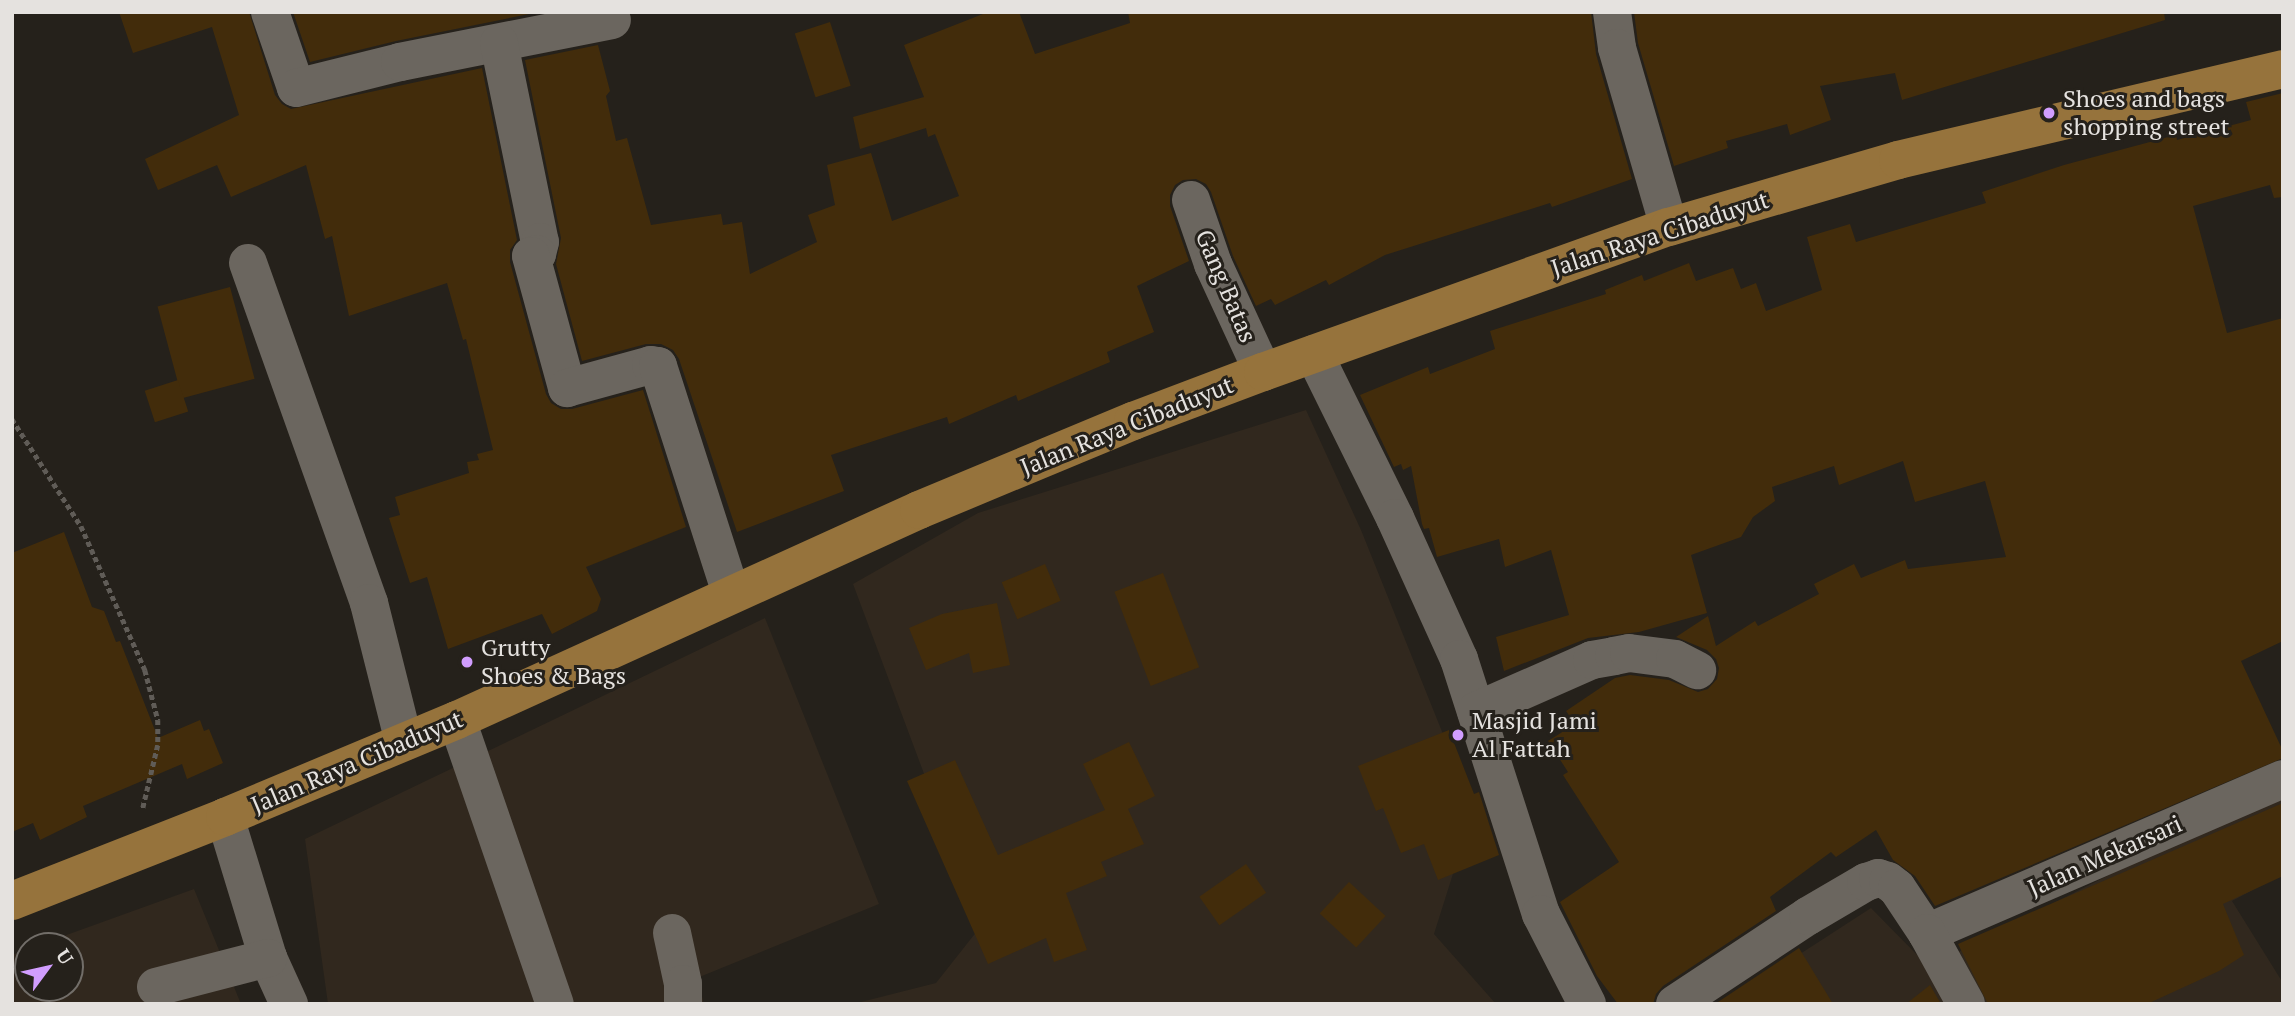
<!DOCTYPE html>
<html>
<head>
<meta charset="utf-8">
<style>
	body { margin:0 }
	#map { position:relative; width:2295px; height:1016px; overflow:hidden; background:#25211b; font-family:"PT Serif",serif }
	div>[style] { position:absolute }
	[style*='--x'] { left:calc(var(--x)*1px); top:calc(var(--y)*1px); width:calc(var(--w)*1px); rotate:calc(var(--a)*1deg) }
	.built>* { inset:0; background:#31281e }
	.building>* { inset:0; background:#422c0b; transform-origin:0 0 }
	.path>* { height:4.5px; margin-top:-2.25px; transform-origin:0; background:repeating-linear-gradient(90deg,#605c57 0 5px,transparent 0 8.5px) }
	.minor>* { height:38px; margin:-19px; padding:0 19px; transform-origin:19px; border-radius:19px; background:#6b665f }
	.major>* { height:38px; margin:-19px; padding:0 19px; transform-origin:19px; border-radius:19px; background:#96733c }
	.dots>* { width:19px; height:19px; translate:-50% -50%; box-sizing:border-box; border:4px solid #25211b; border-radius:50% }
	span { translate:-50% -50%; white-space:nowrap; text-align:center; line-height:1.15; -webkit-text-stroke:6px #25211b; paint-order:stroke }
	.poi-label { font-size:24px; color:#e5e2df }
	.left { translate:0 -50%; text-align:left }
	.street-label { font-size:24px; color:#e5e2df }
	.frame { position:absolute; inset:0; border:14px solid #e5e2df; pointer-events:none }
	.north { position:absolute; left:14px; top:932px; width:70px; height:70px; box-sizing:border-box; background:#25211b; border:2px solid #726e69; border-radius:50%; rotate:57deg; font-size:19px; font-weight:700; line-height:28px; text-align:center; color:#e5e2df }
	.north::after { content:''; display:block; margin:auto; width:24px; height:32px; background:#d19dfe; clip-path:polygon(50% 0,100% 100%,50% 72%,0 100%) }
</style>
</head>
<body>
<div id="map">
	<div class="built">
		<i style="clip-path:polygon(1306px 410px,1361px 530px,1443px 734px,1458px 858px,1434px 934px,1496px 1004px,853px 1004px,936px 983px,981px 926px,853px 584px,978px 513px)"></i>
		<i style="clip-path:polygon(765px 618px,879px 904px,697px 978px,704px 1004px,328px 1004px,305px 839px)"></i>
		<i style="clip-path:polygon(2283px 786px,2283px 874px,2232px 901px,2283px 983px,2283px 1004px,1723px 1004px,1871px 908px,1929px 967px)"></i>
		<i style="clip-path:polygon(194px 889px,241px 1004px,12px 1004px,12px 955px,28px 949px,28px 988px,70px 988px,70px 946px,36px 946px)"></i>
	</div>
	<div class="building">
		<i style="clip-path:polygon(119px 12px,249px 12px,275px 95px,282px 104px,291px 109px,482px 68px,517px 240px,510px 250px,510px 262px,546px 394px,551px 403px,561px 409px,572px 409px,643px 390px,686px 527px,586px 567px,601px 599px,597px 611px,552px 634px,542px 614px,448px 649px,427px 577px,410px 583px,389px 518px,400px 515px,395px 497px,469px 473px,467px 462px,479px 460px,477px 454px,493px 450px,466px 339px,463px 340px,447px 283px,349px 316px,332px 236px,325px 239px,306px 165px,231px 197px,217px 165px,158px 190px,145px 159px,239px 115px,212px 27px,133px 53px)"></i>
		<i style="clip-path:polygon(293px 12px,539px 12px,396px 41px,310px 62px)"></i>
		<i style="clip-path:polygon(988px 12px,1019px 12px,1035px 54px,1130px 23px,1128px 12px,1591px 12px,1596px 54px,1632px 179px,1552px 207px,1550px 203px,1385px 255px,1329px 285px,1326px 280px,1275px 305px,1271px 299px,1256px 306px,1233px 256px,1211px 192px,1206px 184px,1196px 179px,1183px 180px,1175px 185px,1170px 195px,1170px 206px,1189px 261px,1137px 286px,1154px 332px,1107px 352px,1110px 362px,1018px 401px,1016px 395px,949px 424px,947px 417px,831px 455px,844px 491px,737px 532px,679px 359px,673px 350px,661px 344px,646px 344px,582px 361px,556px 264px,561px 238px,525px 60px,598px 45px,610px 91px,606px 96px,616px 141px,627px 138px,651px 225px,721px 214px,723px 225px,742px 222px,750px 274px,817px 242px,808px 215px,835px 205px,827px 165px,871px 153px,892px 221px,959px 196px,935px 134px,928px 137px,926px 128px,860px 149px,853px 117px,924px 97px,904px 45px)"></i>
		<i style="clip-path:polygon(1634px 12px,2164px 12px,2165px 20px,1902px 100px,1895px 73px,1820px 86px,1831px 120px,1790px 135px,1787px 124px,1726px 141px,1728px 148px,1674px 166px,1638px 43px)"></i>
		<i style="left:830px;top:22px;width:67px;height:37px;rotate:72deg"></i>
		<i style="clip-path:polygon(2283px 93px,2283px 197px,2274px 198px,2270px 185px,2193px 206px,2227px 333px,2283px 318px,2283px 641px,2241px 661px,2283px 751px,2283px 758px,1935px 906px,1915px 876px,1893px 860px,1876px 830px,1836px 857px,1831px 852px,1770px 897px,1776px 911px,1663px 986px,1656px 994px,1653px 1004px,1618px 1004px,1597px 976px,1560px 902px,1619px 862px,1563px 775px,1568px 772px,1548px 741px,1575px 724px,1566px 711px,1615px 678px,1630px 675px,1669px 680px,1698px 692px,1708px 689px,1717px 679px,1719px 668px,1716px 659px,1707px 650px,1676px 637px,1708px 616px,1716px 646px,1755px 621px,1758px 626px,1819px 594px,1814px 584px,1854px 564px,1861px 578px,1905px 560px,1908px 569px,2006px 557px,1985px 481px,1915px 502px,1903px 461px,1839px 485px,1834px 466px,1772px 487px,1775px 501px,1753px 517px,1741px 537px,1691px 555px,1707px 613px,1639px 632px,1588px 638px,1504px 671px,1496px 637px,1569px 615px,1551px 550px,1505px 567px,1499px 539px,1437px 557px,1429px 528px,1424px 529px,1422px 524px,1411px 466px,1403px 470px,1401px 464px,1394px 467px,1360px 395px,1428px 367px,1430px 374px,1495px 349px,1490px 331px,1606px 294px,1605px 290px,1642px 275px,1644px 281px,1689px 263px,1696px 281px,1733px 268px,1741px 289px,1756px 283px,1766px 311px,1822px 290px,1807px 237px,1850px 224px,1856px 242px,1986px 203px,1982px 192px,2064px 165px,2176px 135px,2177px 140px,2251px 120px,2246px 102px)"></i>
		<i style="left:230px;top:287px;width:95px;height:75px;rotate:75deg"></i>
		<i style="left:178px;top:380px;width:33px;height:35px;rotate:72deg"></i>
		<i style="clip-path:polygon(64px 532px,92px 607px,104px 611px,116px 642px,120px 641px,158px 738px,200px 720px,204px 731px,209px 729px,223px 763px,187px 779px,182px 764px,83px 806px,87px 817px,40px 840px,33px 823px,12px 832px,12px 553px)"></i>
		<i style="left:1045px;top:564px;width:40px;height:47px;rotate:67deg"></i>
		<i style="left:1163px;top:573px;width:101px;height:52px;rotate:69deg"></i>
		<i style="clip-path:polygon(997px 603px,1010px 665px,973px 673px,969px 653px,926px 670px,909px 628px,942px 614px)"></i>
		<i style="clip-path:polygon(1449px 730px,1474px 794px,1479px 792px,1499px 855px,1438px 880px,1424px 844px,1401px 853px,1383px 808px,1376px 811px,1358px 766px)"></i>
		<i style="clip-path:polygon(1129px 742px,1155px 796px,1128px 809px,1144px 844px,1101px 862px,1107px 876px,1066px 893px,1087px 950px,1054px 962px,1046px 938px,988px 964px,907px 781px,955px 760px,998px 855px,1105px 810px,1083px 764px)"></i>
		<i style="clip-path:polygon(2283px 803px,2283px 876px,2223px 904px,2244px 955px,2219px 971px,2147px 1004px,1988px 1004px,1958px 944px)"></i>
		<i style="left:1246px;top:864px;width:35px;height:57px;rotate:55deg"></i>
		<i style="left:1349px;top:882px;width:50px;height:43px;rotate:43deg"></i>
		<i style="clip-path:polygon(1799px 948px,1833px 1004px,1715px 1004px)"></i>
		<i style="clip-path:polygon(1930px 985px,1941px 1004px,1906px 1004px)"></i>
	</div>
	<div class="path">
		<i style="--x:12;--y:419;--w:127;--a:57.2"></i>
		<i style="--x:81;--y:526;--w:158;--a:66"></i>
		<i style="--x:145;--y:670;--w:52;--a:75.4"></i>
		<i style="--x:158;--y:720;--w:25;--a:90"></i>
		<i style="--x:158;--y:745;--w:65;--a:103.4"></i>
	</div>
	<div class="minor">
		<i style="--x:270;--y:12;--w:80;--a:71.1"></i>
		<i style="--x:296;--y:88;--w:107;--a:-14"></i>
		<i style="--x:400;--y:62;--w:216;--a:-11.2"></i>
		<i style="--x:1612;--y:12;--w:36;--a:82"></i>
		<i style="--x:1617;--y:48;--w:186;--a:73.8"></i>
		<i style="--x:499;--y:43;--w:203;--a:78.4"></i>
		<i style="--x:540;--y:242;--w:12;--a:104"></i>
		<i style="--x:537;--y:254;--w:6;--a:162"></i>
		<i style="--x:531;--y:256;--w:137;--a:74.7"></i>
		<i style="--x:567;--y:388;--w:87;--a:-15.3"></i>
		<i style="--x:651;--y:365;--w:7;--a:8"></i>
		<i style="--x:658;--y:366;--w:239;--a:72.2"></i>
		<i style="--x:1191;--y:200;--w:68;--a:71"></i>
		<i style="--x:1213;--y:264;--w:119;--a:65.2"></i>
		<i style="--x:248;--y:263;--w:361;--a:70.4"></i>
		<i style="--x:369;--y:603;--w:143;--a:75.9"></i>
		<i style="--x:1314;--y:354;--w:183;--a:63.7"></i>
		<i style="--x:1395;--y:518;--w:155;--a:65.6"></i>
		<i style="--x:1459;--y:659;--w:268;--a:72.2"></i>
		<i style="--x:1541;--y:914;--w:101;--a:62.9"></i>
		<i style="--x:1476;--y:711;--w:127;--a:-23.7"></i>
		<i style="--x:1592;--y:660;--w:22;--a:-10"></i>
		<i style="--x:1614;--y:656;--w:15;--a:-11"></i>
		<i style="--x:1629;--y:653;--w:46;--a:7.4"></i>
		<i style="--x:1675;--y:659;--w:25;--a:27"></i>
		<i style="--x:457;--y:720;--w:300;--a:71"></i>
		<i style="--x:225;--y:817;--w:147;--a:73"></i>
		<i style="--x:268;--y:958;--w:51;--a:65.5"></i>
		<i style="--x:672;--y:933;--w:52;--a:77.8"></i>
		<i style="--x:683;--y:984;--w:20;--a:90"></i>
		<i style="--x:1927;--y:933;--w:388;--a:-23.4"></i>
		<i style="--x:156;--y:987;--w:116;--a:-14.5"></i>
		<i style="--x:1675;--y:1004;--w:159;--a:-33.5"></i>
		<i style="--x:1808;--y:916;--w:67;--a:-30.4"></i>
		<i style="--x:1866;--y:882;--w:13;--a:-18"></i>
		<i style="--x:1878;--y:878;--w:10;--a:17"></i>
		<i style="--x:1888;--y:881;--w:11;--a:38"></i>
		<i style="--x:1897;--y:888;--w:54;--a:56.3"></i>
		<i style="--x:1927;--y:933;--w:81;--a:61.2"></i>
	</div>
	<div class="major">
		<i style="--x:12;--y:901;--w:229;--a:-21.5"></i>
		<i style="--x:225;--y:817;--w:251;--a:-22.7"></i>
		<i style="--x:457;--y:720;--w:507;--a:-24.44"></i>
		<i style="--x:919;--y:510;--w:232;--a:-22.6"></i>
		<i style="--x:1133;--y:421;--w:139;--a:-20.7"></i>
		<i style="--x:1263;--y:372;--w:431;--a:-19.7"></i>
		<i style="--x:1669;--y:227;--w:239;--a:-16.3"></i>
		<i style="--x:1898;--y:160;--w:396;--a:-13.3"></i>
	</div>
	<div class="dots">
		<i style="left:2049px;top:113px;background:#d19dfe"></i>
		<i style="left:467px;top:662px;background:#d19dfe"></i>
		<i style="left:1458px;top:735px;background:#d19dfe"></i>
	</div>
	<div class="poi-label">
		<span class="left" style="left:2063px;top:113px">Shoes and bags<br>shopping street</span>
		<span class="left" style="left:481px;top:662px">Grutty<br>Shoes &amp; Bags</span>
		<span class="left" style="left:1472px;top:735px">Masjid Jami<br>Al Fattah</span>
	</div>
	<div class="street-label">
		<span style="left:1660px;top:234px;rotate:-18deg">Jalan Raya Cibaduyut</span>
		<span style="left:1226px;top:286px;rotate:67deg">Gang Batas</span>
		<span style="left:1127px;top:426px;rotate:-22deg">Jalan Raya Cibaduyut</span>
		<span style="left:357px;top:762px;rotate:-23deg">Jalan Raya Cibaduyut</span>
		<span style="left:2105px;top:856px;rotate:-24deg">Jalan Mekarsari</span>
	</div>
	<div class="frame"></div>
	<div class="north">U</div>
</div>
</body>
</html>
